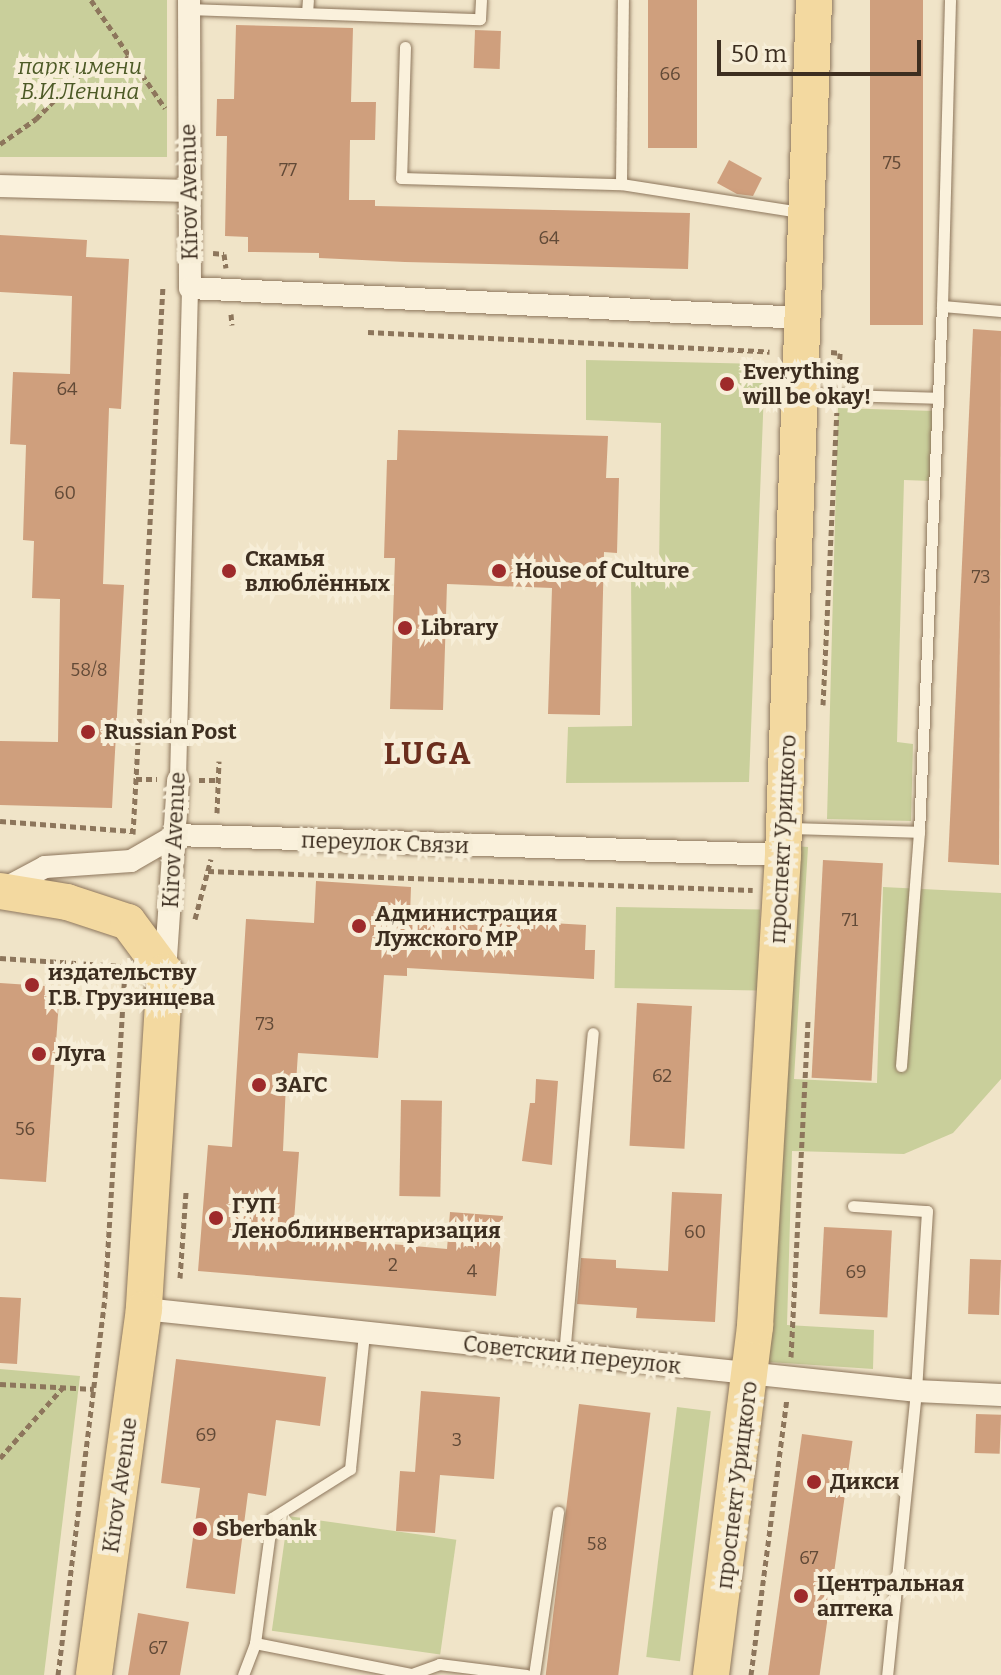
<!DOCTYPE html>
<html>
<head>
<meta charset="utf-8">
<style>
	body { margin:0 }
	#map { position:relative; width:1001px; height:1675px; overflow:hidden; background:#f0e4c8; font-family:Bitter,serif }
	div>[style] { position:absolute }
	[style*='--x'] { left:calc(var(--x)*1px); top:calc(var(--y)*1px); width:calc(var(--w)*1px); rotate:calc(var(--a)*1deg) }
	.green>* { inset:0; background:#c9cf9b; transform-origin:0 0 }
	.building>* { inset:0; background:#cf9f7d; transform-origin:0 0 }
	.path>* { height:5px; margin-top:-2.5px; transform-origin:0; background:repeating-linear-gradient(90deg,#8d765c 0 6px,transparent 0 10px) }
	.roads { filter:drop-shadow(0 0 2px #8d765c) drop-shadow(0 0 2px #8d765c) }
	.service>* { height:11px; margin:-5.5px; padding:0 5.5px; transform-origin:5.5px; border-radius:5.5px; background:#faf1dc }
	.pedestrian>* { height:16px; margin:-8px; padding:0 8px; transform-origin:8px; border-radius:8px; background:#faf1dc }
	.minor>* { height:22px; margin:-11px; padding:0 11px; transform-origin:11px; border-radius:11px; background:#faf1dc }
	.primary>* { height:36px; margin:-18px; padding:0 18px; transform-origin:18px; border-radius:18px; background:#f3d9a0 }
	.dots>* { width:22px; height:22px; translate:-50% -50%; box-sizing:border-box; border:4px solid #f7eed8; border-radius:50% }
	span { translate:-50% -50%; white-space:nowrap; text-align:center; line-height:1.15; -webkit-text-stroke:8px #f7eed8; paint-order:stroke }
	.number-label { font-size:18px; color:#624a37 }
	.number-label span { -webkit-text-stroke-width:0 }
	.park-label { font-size:22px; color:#4d5a26; font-style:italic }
	.street-label { font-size:22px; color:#3d2e20 }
	.poi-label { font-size:22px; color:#3d2e20; font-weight:700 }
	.left { translate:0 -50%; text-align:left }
	.district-label { font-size:30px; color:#6b2e1e; font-weight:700; letter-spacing:2px }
	.scale { position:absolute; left:717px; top:40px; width:204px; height:36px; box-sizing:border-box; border:4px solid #3d2e20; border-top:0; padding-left:10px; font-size:24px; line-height:28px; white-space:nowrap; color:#3d2e20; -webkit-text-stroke:6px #f7eed8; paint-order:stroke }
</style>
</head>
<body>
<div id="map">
	<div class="green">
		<i style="left:0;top:0;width:167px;height:157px"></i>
		<i style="clip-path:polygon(586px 360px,765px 364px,749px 782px,566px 783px,568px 727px,632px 726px,631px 571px,659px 571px,661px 423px,586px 420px)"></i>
		<i style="clip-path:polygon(838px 408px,934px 411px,931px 481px,904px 480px,897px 742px,913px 744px,911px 821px,827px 819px)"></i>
		<i style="clip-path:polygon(780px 845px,808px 847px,794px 1079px,877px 1083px,883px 887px,1001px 893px,1001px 1079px,953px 1133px,904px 1154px,792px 1151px,787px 1325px,874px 1330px,873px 1369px,755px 1361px)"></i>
		<i style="left:616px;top:907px;width:144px;height:81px;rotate:1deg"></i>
		<i style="clip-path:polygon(0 1369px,80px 1376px,44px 1675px,0 1675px)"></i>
		<i style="left:677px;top:1407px;width:34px;height:252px;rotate:7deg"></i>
		<i style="left:288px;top:1516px;width:170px;height:116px;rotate:8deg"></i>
	</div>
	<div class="building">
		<i style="left:648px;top:0;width:49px;height:148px"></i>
		<i style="left:870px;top:0;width:53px;height:325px"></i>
		<i style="clip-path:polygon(236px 25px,353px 28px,351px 102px,376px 102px,375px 140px,350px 140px,349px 200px,375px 200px,375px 206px,690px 213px,688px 269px,405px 262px,319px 258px,319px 253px,248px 252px,248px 237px,225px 236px,227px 136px,216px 136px,217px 99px,234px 99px)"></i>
		<i style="left:475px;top:30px;width:26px;height:38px;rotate:2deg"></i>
		<i style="clip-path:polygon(729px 160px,762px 178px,753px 196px,737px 194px,717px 183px)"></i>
		<i style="clip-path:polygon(0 235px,87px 240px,86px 257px,129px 259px,121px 409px,109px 408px,103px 584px,124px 585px,112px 808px,0 805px,0 741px,58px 742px,60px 599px,32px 598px,34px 541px,23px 540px,26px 445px,10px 444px,13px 372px,70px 374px,72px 296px,0 292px)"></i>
		<i style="clip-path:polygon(973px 329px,1001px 331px,999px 865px,948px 862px)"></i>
		<i style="clip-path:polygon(398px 430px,608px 436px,606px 478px,619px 478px,617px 553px,604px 552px,600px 715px,548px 714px,552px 588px,447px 584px,443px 710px,390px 709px,395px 558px,384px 558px,387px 460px,397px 460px)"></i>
		<i style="left:823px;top:860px;width:60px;height:218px;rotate:3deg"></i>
		<i style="clip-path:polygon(316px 881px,411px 887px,410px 915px,586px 925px,585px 950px,595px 950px,594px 979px,407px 968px,407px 976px,384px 975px,378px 1058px,298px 1053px,296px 1083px,286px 1083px,283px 1151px,299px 1152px,293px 1235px,447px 1249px,450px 1212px,503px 1216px,496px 1296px,198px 1271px,208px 1145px,232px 1147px,246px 919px,314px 923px)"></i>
		<i style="clip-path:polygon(0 983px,60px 987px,46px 1182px,0 1179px)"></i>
		<i style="left:637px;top:1003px;width:55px;height:143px;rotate:3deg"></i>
		<i style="clip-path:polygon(536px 1079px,558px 1081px,552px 1165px,522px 1161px,530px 1103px,535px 1103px)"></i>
		<i style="left:401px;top:1100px;width:41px;height:96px;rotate:1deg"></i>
		<i style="clip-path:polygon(672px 1192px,722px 1194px,715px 1322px,636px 1318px,637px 1308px,577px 1304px,581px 1258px,616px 1260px,616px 1268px,668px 1271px)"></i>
		<i style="left:824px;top:1227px;width:68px;height:87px;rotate:3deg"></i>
		<i style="left:970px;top:1259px;width:31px;height:55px;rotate:2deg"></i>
		<i style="clip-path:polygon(0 1297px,21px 1298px,17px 1364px,0 1363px)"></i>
		<i style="clip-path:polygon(176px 1359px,326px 1377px,320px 1426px,276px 1420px,266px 1496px,248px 1493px,235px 1594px,186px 1588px,200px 1488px,161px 1483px)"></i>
		<i style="clip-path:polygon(421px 1391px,500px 1397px,494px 1479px,440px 1475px,435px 1533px,396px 1531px,400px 1471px,415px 1472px)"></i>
		<i style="left:579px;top:1404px;width:72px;height:273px;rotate:7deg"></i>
		<i style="left:976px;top:1414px;width:25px;height:39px;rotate:2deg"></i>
		<i style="left:802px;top:1434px;width:51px;height:244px;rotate:8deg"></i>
		<i style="clip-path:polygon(138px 1613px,189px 1622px,180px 1675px,128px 1675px)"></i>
	</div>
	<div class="path">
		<i style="--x:91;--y:0;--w:131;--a:55.6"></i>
		<i style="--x:0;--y:144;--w:44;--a:-34.8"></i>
		<i style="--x:36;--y:119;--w:60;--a:-45.7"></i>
		<i style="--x:78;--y:76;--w:55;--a:-20.1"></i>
		<i style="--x:213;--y:253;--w:11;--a:5"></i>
		<i style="--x:224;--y:254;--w:14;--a:82"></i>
		<i style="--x:231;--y:314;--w:11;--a:85"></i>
		<i style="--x:368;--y:332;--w:402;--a:2.8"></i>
		<i style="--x:831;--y:352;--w:9;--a:6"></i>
		<i style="--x:840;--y:353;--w:25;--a:92"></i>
		<i style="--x:823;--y:705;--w:293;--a:-87.3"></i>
		<i style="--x:136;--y:779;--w:21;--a:0"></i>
		<i style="--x:199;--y:780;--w:19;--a:0"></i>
		<i style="--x:217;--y:813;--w:52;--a:-87.8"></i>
		<i style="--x:0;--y:821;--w:132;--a:4.3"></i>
		<i style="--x:133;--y:834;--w:550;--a:-86.87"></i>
		<i style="--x:208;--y:871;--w:545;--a:2"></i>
		<i style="--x:195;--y:919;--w:62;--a:-75.1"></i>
		<i style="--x:0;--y:958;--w:121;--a:3.8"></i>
		<i style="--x:180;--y:1278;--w:86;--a:-86"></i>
		<i style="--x:791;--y:1357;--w:338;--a:-87.1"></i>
		<i style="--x:0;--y:1384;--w:94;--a:3"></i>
		<i style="--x:0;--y:1458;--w:98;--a:-48.3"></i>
		<i style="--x:58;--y:1675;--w:381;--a:-82.9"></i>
		<i style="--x:105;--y:1297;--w:326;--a:-86.5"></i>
		<i style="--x:751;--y:1675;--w:279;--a:-82.6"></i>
	</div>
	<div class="roads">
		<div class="service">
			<i style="--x:188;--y:9;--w:292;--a:2"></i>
			<i style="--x:480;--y:19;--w:19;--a:-87"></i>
			<i style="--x:307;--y:13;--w:13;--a:-86"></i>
			<i style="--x:405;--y:47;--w:131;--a:91.7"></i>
			<i style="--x:401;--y:178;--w:220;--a:1.6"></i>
			<i style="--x:621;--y:184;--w:181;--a:8.9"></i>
			<i style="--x:621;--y:184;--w:184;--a:-89.4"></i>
			<i style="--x:942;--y:306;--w:59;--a:4.8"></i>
			<i style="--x:806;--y:394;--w:132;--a:1.7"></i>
			<i style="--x:788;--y:828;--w:131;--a:1.7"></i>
			<i style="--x:901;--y:1066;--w:235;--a:-85.6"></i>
			<i style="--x:919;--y:832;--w:527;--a:-87.5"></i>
			<i style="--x:942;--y:306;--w:306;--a:-88.5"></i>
			<i style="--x:853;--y:1206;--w:74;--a:3.9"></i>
			<i style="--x:927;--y:1211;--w:180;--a:93.5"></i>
			<i style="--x:916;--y:1391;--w:285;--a:95.8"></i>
			<i style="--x:564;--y:1355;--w:323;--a:-84.9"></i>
			<i style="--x:255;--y:1643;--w:160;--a:11.2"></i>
			<i style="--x:412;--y:1674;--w:29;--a:-20"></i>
			<i style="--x:439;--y:1664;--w:88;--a:7.2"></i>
			<i style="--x:243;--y:1675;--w:34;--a:-69"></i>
			<i style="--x:255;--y:1643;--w:126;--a:-82.3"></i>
			<i style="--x:272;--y:1518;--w:92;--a:-32.1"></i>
			<i style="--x:350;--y:1469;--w:137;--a:-84.1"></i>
			<i style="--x:534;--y:1675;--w:165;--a:-81.6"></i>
		</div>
		<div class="pedestrian">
			<i style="--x:178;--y:780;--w:492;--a:-88.6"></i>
		</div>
		<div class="minor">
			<i style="--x:189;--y:0;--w:288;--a:89.8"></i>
			<i style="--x:190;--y:288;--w:615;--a:2.8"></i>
			<i style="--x:0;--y:186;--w:189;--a:1.5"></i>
			<i style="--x:2;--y:890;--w:49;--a:-28.1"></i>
			<i style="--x:45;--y:867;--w:86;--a:-4"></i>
			<i style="--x:131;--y:861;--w:52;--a:-30"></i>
			<i style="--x:176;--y:835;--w:607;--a:1.89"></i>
			<i style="--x:165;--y:972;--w:192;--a:-86.1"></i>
			<i style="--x:144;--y:1309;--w:776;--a:6.06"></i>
			<i style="--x:916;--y:1391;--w:85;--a:2.7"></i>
		</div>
		<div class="primary">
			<i style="--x:0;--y:891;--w:68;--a:9.3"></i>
			<i style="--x:67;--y:902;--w:64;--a:18.2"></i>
			<i style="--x:128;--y:922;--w:62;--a:53.5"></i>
			<i style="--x:165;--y:972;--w:338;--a:93.6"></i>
			<i style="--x:144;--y:1309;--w:369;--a:97.8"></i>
			<i style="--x:711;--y:1675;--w:352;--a:-82.8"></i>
			<i style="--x:755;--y:1326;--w:472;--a:-86.6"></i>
			<i style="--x:783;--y:855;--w:856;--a:-87.92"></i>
		</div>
	</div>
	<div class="dots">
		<i style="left:727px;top:384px;background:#9e2a2b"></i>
		<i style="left:229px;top:571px;background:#9e2a2b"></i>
		<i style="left:499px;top:571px;background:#9e2a2b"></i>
		<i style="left:405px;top:628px;background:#9e2a2b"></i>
		<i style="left:88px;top:732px;background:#9e2a2b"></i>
		<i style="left:359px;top:926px;background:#9e2a2b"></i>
		<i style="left:32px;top:985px;background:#9e2a2b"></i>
		<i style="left:39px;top:1054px;background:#9e2a2b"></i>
		<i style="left:259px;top:1085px;background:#9e2a2b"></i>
		<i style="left:216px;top:1218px;background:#9e2a2b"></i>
		<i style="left:814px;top:1482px;background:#9e2a2b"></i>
		<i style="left:200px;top:1529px;background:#9e2a2b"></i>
		<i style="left:801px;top:1596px;background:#9e2a2b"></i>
	</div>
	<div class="number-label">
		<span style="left:670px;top:74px">66</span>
		<span style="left:892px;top:163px">75</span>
		<span style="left:288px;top:170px">77</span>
		<span style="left:549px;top:238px">64</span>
		<span style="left:67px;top:389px">64</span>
		<span style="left:65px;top:493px">60</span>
		<span style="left:981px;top:577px">73</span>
		<span style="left:89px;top:670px">58/8</span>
		<span style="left:850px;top:920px">71</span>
		<span style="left:265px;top:1024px">73</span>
		<span style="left:662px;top:1076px">62</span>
		<span style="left:25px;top:1129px">56</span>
		<span style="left:695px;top:1232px">60</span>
		<span style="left:393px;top:1265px">2</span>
		<span style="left:472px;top:1271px">4</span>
		<span style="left:856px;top:1272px">69</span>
		<span style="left:206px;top:1435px">69</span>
		<span style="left:457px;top:1440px">3</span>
		<span style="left:597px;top:1544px">58</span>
		<span style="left:809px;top:1558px">67</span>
		<span style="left:158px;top:1648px">67</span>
	</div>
	<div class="park-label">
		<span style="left:80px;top:79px">парк имени<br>В.И.Ленина</span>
	</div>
	<div class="street-label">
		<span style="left:189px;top:192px;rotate:-91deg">Kirov Avenue</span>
		<span style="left:783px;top:839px;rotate:-87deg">проспект Урицкого</span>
		<span style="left:174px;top:840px;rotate:-87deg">Kirov Avenue</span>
		<span style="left:385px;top:843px;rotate:2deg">переулок Связи</span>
		<span style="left:572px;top:1355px;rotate:6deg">Советский переулок</span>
		<span style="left:120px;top:1485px;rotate:-82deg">Kirov Avenue</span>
		<span style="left:737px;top:1485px;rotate:-83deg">проспект Урицкого</span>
	</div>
	<div class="poi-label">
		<span class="left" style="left:743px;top:384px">Everything<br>will be okay!</span>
		<span class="left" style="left:245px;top:571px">Скамья<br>влюблённых</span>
		<span class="left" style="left:515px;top:571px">House of Culture</span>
		<span class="left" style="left:421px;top:628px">Library</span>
		<span class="left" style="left:104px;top:732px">Russian Post</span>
		<span class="left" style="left:375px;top:926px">Администрация<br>Лужского МР</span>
		<span class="left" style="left:48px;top:985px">издательству<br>Г.В. Грузинцева</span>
		<span class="left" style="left:55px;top:1054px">Луга</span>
		<span class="left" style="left:275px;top:1085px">ЗАГС</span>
		<span class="left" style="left:232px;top:1218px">ГУП<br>Леноблинвентаризация</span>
		<span class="left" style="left:830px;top:1482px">Дикси</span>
		<span class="left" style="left:216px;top:1529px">Sberbank</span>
		<span class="left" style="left:817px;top:1596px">Центральная<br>аптека</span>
	</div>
	<div class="district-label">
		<span style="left:428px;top:754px">LUGA</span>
	</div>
	<div class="scale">50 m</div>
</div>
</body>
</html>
